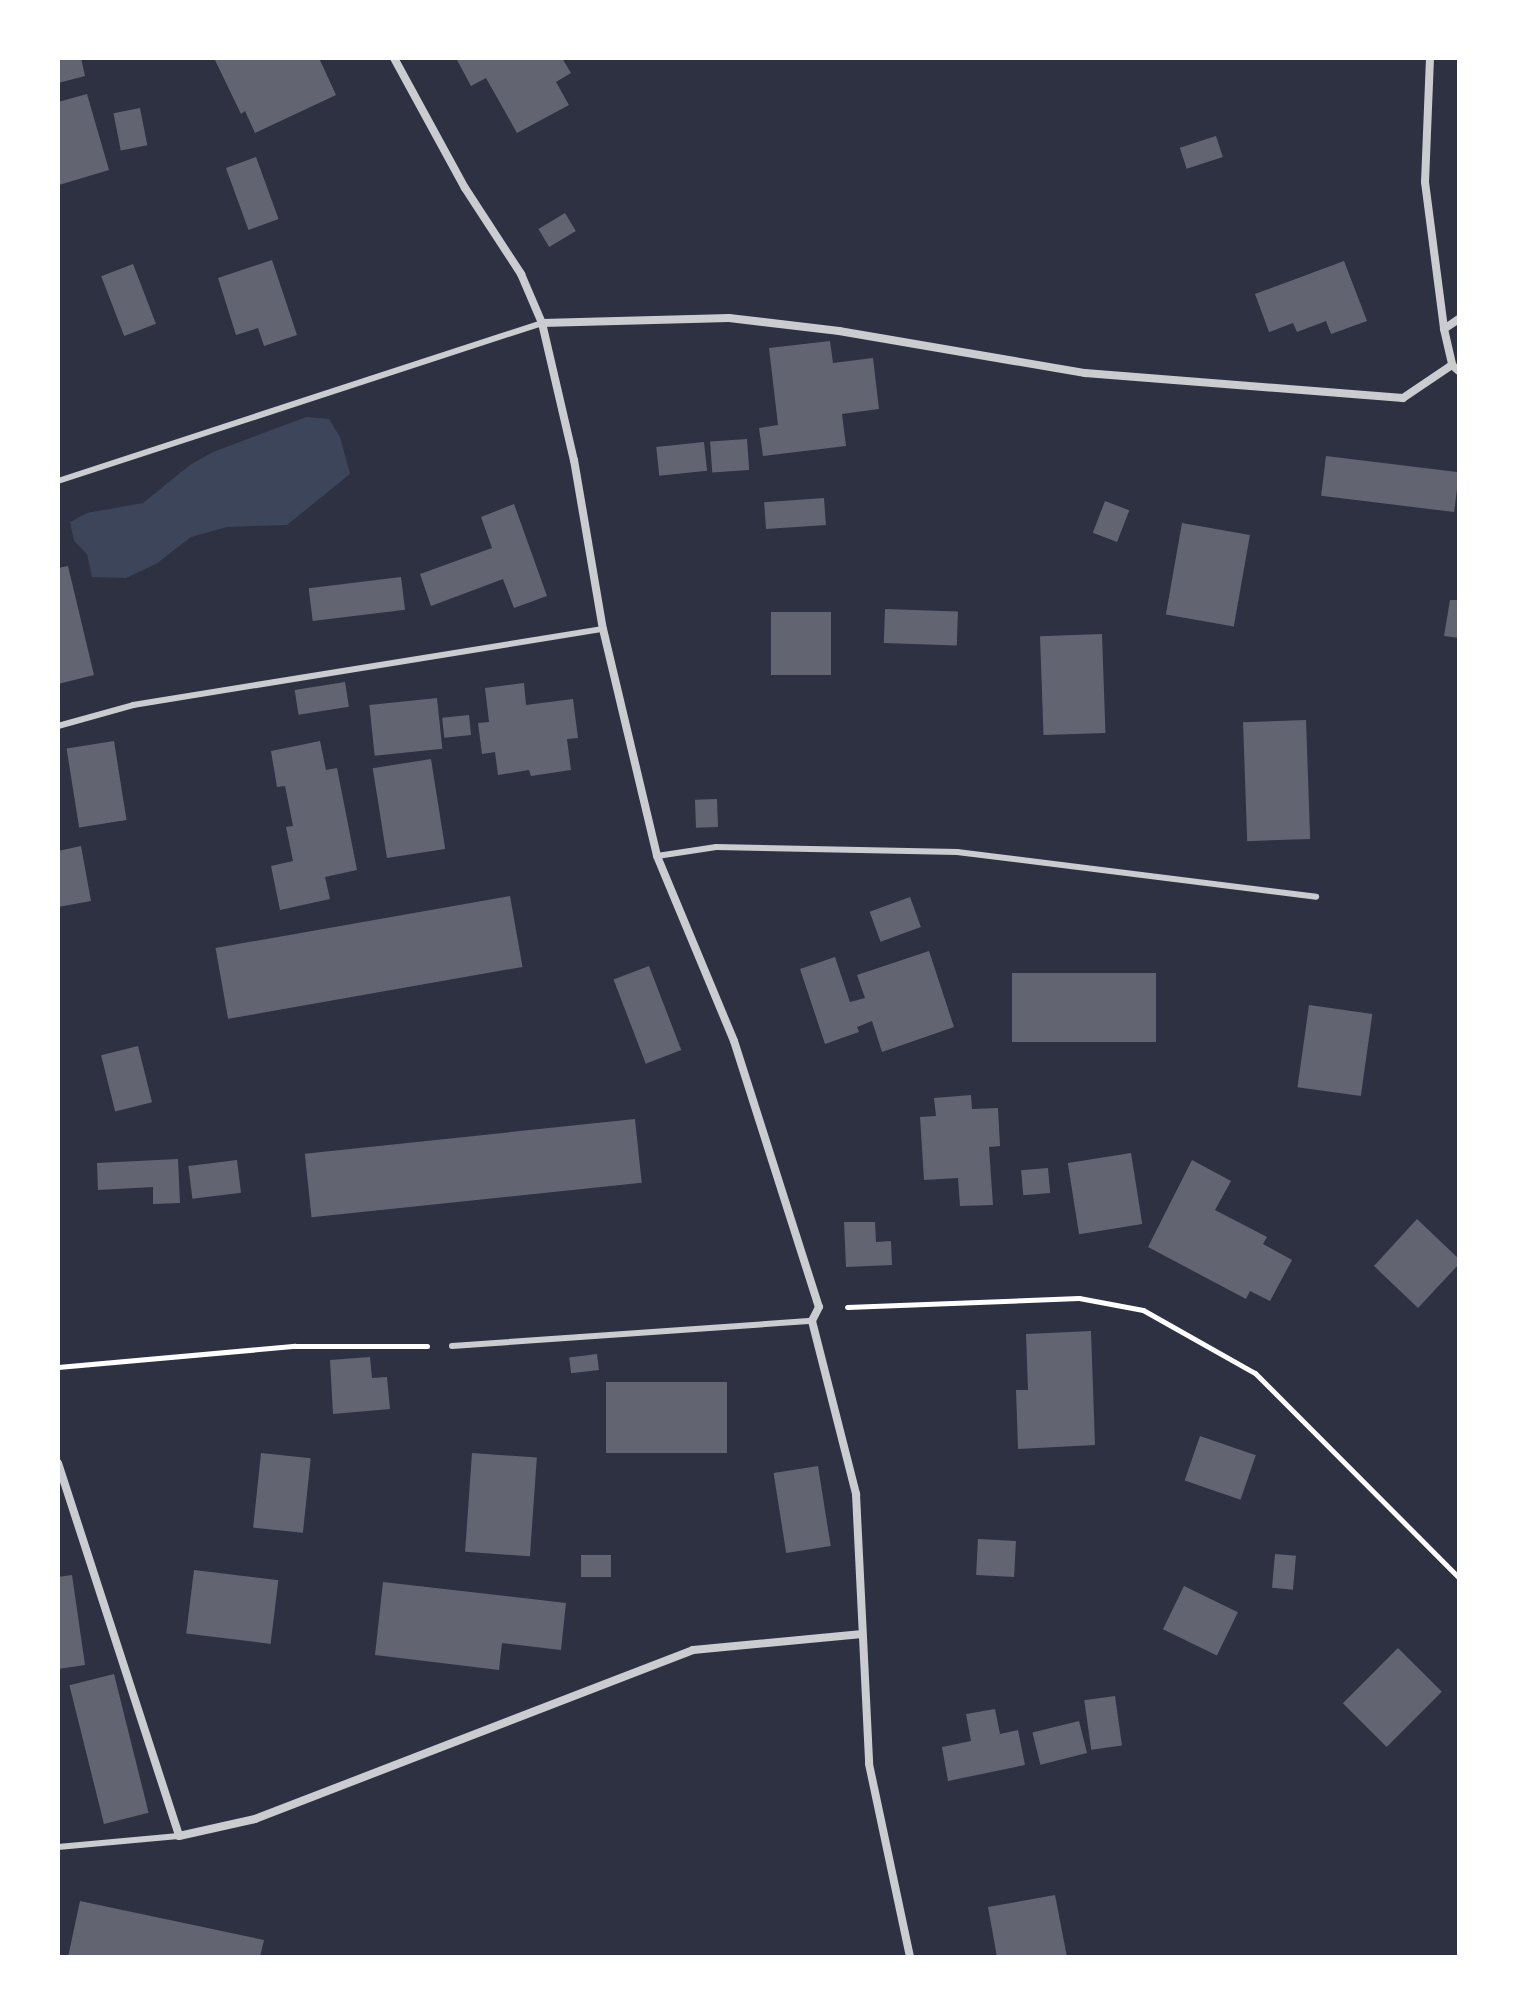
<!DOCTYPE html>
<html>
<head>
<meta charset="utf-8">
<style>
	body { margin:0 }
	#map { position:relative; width:1517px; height:2015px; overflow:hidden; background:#2d3142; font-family:"Sofia Sans Condensed",sans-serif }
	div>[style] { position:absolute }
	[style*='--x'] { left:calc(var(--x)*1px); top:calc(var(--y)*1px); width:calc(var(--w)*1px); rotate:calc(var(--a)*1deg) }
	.green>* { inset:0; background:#3c4559 }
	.building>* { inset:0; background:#626471; transform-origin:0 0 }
	.path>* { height:5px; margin:-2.5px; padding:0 2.5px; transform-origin:2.5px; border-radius:2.5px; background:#fff }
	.service>* { height:6px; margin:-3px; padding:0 3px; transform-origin:3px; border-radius:3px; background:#caccd0 }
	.minor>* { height:8px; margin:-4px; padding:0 4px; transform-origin:4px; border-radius:4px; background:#caccd0 }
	span { translate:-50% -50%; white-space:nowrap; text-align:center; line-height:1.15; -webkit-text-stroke:6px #fff; paint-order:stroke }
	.frame { position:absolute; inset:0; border:60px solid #fff; pointer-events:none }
</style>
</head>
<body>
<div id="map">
	<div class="green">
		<i style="clip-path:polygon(306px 417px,329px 419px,340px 437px,350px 474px,287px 525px,227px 527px,191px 537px,156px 564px,126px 578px,92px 577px,87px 554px,74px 541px,70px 522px,87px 513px,143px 503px,190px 465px,213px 452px)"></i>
	</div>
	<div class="building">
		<i style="clip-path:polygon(58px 58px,81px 58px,85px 76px,58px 83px)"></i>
		<i style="clip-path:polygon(214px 58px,319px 58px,336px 95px,255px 133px,245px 111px,241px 114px)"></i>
		<i style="clip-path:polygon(456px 58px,562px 58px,571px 73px,556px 82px,569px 105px,517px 133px,486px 78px,471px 86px)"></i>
		<i style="clip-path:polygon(87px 94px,109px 170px,59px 185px,58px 102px)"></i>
		<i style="left:140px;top:108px;width:38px;height:27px;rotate:79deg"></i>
		<i style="left:1216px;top:136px;width:22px;height:38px;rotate:72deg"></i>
		<i style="left:256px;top:157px;width:66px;height:32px;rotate:70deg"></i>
		<i style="left:565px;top:213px;width:21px;height:31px;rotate:59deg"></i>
		<i style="clip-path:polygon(272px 260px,297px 335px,264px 346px,258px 328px,236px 335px,218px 278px)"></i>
		<i style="clip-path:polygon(1344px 261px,1367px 321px,1331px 334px,1326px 321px,1297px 332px,1293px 323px,1269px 332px,1255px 294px)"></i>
		<i style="left:133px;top:264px;width:64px;height:34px;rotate:69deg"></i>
		<i style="clip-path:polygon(830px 341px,833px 363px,873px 358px,879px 409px,842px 414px,846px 446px,763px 456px,759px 428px,778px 425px,769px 348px)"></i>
		<i style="left:747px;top:439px;width:31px;height:37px;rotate:86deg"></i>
		<i style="left:704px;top:442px;width:29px;height:48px;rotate:84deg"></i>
		<i style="left:1326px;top:456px;width:134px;height:40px;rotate:7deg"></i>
		<i style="left:824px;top:498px;width:27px;height:60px;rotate:86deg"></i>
		<i style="left:1105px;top:501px;width:26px;height:34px;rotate:21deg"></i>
		<i style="clip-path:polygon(514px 504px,547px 596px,514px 608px,503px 579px,431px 606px,420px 574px,492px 548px,481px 517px)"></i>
		<i style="left:1182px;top:523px;width:69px;height:93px;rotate:10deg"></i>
		<i style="clip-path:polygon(68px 566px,94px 675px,58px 684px,58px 568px)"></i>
		<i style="left:401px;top:577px;width:33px;height:93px;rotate:83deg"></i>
		<i style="clip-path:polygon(1450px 600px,1459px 600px,1459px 638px,1444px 636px)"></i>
		<i style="left:885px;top:609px;width:73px;height:34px;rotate:2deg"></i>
		<i style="left:771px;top:612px;width:60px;height:63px"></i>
		<i style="left:1102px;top:634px;width:99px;height:62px;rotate:88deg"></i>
		<i style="left:345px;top:682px;width:25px;height:51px;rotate:81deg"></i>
		<i style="clip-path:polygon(524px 683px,526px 705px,573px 699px,578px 738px,567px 739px,571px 770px,531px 776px,529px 770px,498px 775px,495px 752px,482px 754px,478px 723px,489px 722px,485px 688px)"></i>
		<i style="left:437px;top:698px;width:51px;height:68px;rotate:84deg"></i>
		<i style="left:469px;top:715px;width:20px;height:27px;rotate:84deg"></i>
		<i style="left:1306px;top:720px;width:119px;height:63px;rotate:88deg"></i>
		<i style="left:114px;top:741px;width:80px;height:48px;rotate:81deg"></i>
		<i style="clip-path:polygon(320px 741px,326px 770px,337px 768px,357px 870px,325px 877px,330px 899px,280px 910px,271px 866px,293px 861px,286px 827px,293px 826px,285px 786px,277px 787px,271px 751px)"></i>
		<i style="left:431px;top:759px;width:91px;height:59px;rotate:81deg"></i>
		<i style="left:717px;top:799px;width:28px;height:22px;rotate:88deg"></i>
		<i style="clip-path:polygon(81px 846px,91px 901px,58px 907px,58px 851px)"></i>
		<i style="left:510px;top:896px;width:72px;height:299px;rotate:80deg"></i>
		<i style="left:910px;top:897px;width:32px;height:43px;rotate:70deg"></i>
		<i style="clip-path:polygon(929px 951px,954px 1027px,882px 1052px,872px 1021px,857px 1027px,859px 1032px,825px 1044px,800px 969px,835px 957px,850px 1002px,865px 998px,857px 975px)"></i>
		<i style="left:649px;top:966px;width:90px;height:38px;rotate:69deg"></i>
		<i style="left:1156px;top:973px;width:69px;height:144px;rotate:90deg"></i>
		<i style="left:1309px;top:1005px;width:64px;height:83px;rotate:8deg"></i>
		<i style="left:138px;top:1046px;width:58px;height:38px;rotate:76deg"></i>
		<i style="clip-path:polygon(971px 1095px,972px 1109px,998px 1108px,1000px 1146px,989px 1147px,993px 1205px,960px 1206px,958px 1178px,924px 1180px,920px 1117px,936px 1116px,934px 1098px)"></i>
		<i style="left:635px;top:1119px;width:64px;height:332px;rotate:84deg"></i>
		<i style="left:1131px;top:1153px;width:72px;height:64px;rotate:81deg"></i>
		<i style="clip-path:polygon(178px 1159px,180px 1203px,153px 1204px,153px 1187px,98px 1190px,97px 1163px)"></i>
		<i style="left:237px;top:1160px;width:33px;height:49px;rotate:83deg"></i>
		<i style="clip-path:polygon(1192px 1160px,1231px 1181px,1215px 1210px,1267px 1237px,1263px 1244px,1292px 1260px,1270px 1301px,1250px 1291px,1246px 1299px,1148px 1247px)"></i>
		<i style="left:1048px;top:1168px;width:25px;height:27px;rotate:85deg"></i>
		<i style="clip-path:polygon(1417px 1219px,1459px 1259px,1459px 1264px,1418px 1308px,1374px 1266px)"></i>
		<i style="clip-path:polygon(844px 1222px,875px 1222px,876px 1242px,891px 1241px,892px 1265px,846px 1267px)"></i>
		<i style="clip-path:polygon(1091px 1331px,1095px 1445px,1018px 1449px,1016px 1390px,1028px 1390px,1026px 1334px)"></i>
		<i style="left:597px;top:1354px;width:16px;height:28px;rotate:83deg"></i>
		<i style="clip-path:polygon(370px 1357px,372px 1378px,387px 1377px,390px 1409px,333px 1414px,330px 1360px)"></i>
		<i style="left:606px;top:1382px;width:121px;height:71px"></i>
		<i style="left:1200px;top:1436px;width:59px;height:47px;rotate:19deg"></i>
		<i style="left:261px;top:1453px;width:50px;height:75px;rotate:6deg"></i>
		<i style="left:472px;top:1453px;width:65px;height:99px;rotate:4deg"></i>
		<i style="left:818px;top:1466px;width:81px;height:45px;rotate:81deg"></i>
		<i style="left:978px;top:1539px;width:38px;height:36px;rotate:3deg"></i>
		<i style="left:1275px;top:1554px;width:21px;height:34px;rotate:5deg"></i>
		<i style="left:581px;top:1555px;width:30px;height:22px"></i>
		<i style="left:194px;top:1570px;width:85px;height:64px;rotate:7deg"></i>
		<i style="clip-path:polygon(72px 1575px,85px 1665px,58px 1669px,58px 1577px)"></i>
		<i style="clip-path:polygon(383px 1582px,566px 1603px,561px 1650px,502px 1643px,499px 1670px,375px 1655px)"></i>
		<i style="left:1184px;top:1586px;width:60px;height:48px;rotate:26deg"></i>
		<i style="left:1398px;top:1648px;width:62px;height:78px;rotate:45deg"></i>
		<i style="left:114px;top:1674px;width:143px;height:46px;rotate:76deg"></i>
		<i style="left:1115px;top:1696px;width:50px;height:31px;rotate:82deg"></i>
		<i style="clip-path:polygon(995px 1709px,1000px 1734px,1018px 1730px,1025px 1765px,948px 1781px,942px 1747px,971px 1741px,966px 1714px)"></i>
		<i style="left:1079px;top:1721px;width:33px;height:48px;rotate:76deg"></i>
		<i style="clip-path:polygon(1055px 1895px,1067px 1957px,997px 1957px,988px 1907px)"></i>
		<i style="clip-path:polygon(80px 1901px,264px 1940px,260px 1957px,68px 1957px)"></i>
	</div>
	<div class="path">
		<i style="--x:847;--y:1307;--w:232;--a:-2.2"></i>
		<i style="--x:1079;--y:1298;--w:65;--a:10.6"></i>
		<i style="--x:1143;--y:1310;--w:129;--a:29.4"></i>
		<i style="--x:1255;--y:1373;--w:289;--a:45.1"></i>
		<i style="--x:58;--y:1367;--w:238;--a:-5.1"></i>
		<i style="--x:295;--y:1346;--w:132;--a:0"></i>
	</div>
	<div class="service">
		<i style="--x:58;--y:481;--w:509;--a:-18.08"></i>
		<i style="--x:58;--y:726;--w:78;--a:-15.6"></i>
		<i style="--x:133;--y:705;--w:476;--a:-9.2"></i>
		<i style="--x:657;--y:856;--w:60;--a:-8.7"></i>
		<i style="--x:716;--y:847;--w:241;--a:1.2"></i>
		<i style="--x:957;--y:852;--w:362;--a:7.1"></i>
		<i style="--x:452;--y:1346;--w:361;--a:-4"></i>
		<i style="--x:58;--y:1847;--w:121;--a:-5.2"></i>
	</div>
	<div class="minor">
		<i style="--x:394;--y:58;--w:148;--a:61.4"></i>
		<i style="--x:465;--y:188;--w:103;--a:56.9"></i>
		<i style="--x:521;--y:274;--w:53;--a:66.8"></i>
		<i style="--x:542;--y:323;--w:141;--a:76.9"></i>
		<i style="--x:574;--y:460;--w:171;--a:80.3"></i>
		<i style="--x:603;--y:629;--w:233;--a:76.6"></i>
		<i style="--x:657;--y:856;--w:200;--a:67.4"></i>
		<i style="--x:734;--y:1041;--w:279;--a:72.3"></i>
		<i style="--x:819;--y:1307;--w:16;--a:117"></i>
		<i style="--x:812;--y:1321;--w:179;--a:75.7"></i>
		<i style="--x:856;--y:1494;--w:270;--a:87.2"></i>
		<i style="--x:869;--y:1764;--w:197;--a:78"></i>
		<i style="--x:1430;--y:58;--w:124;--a:92.3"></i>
		<i style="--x:1425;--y:182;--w:148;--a:82.6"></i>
		<i style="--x:1444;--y:329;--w:37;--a:77"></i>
		<i style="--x:1452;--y:365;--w:9;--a:41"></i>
		<i style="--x:542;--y:323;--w:187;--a:-1.5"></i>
		<i style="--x:729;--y:318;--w:111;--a:6.7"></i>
		<i style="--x:839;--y:331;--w:250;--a:9.7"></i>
		<i style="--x:1085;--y:373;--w:319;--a:4.5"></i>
		<i style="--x:1403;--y:398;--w:59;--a:-34"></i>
		<i style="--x:1444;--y:329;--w:18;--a:-34"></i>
		<i style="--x:58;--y:1463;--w:392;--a:72"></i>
		<i style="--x:179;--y:1836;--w:78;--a:-12.6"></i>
		<i style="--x:255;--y:1819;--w:469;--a:-21.1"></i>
		<i style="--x:693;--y:1650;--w:170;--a:-5.4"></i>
	</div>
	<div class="frame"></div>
</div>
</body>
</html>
